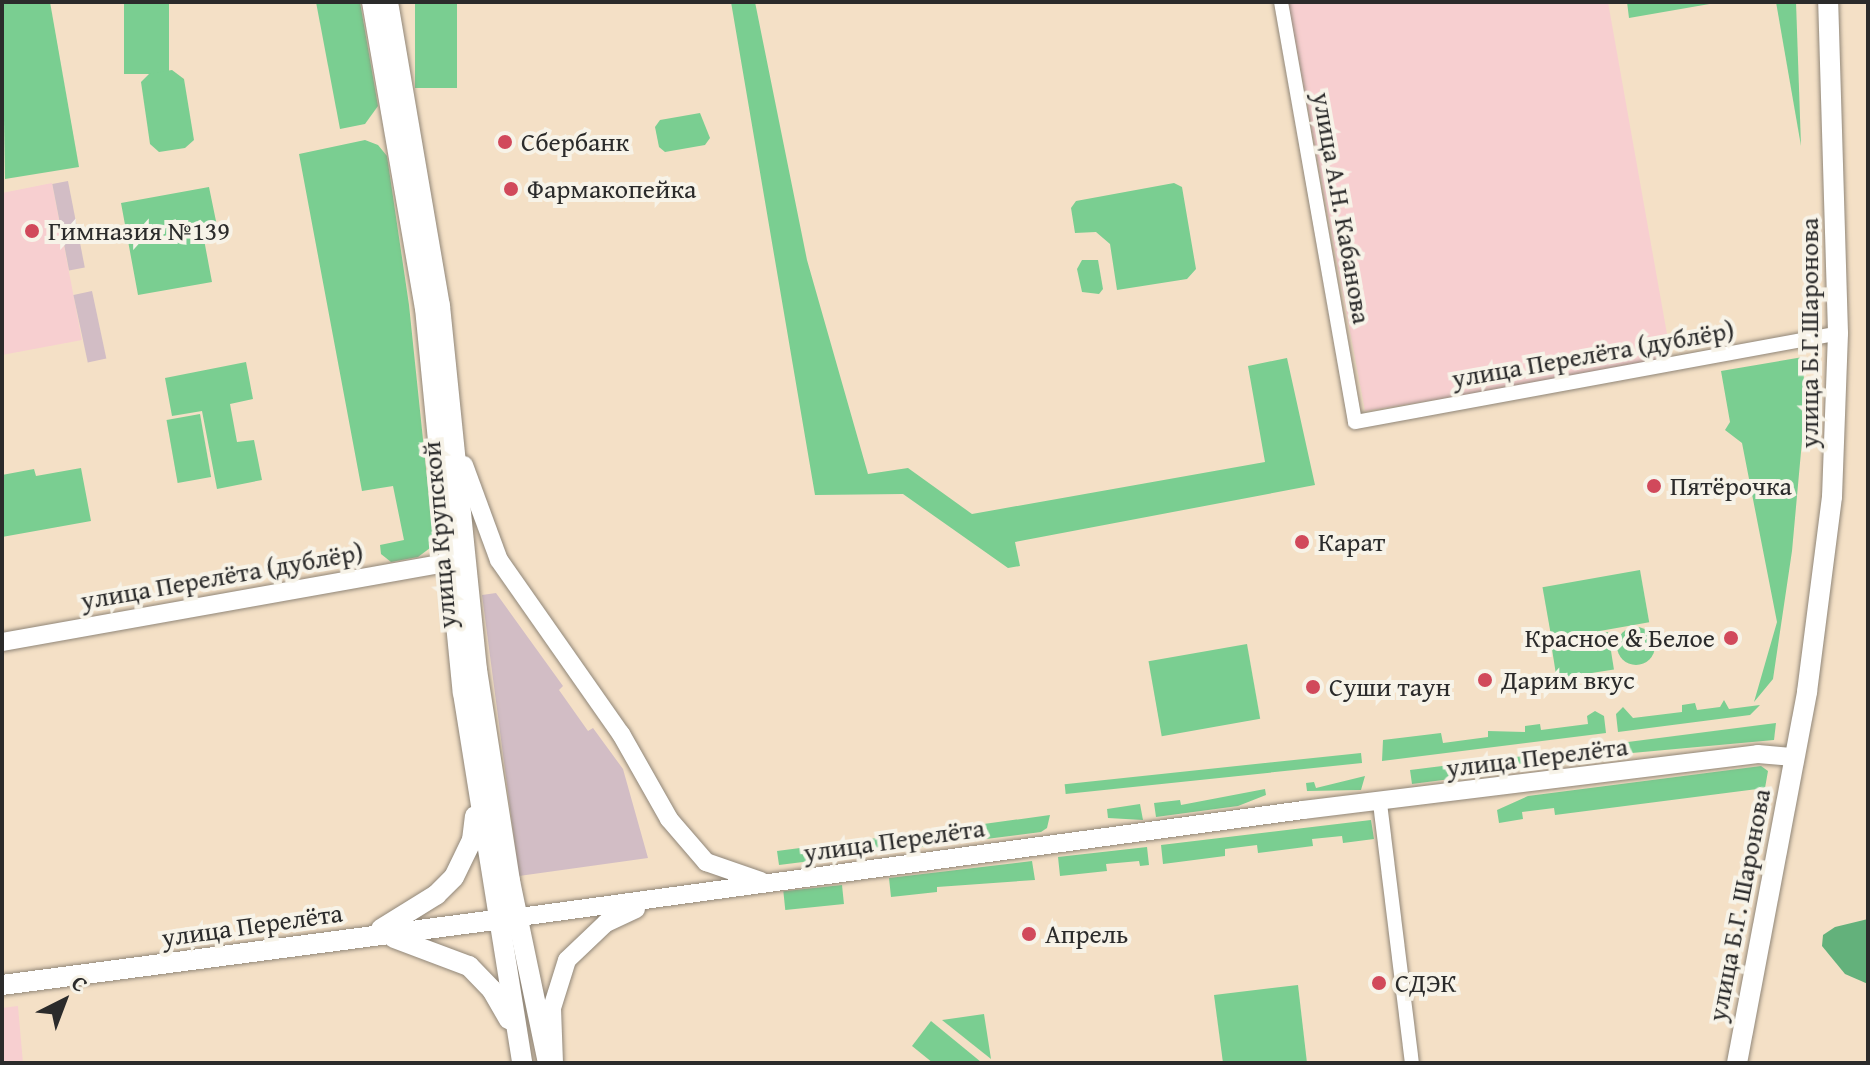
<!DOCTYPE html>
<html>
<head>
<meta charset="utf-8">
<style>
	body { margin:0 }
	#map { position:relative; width:1870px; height:1065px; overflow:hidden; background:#f4e0c6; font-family:"Gentium Book Plus",serif }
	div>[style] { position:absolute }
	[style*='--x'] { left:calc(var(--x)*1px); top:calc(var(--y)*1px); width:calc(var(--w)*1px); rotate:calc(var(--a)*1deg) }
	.built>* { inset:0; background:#f7cfd0 }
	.industrial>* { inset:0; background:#d2bdc5; transform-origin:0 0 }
	.green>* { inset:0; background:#7ace91; transform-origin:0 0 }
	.round { border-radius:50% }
	.forest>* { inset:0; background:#63b17b }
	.roads { filter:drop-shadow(0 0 2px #908678) drop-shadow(0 0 2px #908678) }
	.minor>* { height:14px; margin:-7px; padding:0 7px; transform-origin:7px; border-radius:7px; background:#fff }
	.tertiary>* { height:18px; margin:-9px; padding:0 9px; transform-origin:9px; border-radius:9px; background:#fff }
	.secondary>* { height:20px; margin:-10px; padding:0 10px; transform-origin:10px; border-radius:10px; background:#fff }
	.dots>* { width:22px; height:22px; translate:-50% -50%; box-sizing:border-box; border:4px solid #f7f3e8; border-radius:50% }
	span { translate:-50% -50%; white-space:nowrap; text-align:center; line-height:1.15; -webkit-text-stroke:8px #f7f3e8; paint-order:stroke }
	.poi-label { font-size:26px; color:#2b2b2b }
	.left { translate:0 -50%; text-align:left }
	.right { translate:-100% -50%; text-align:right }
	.street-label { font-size:26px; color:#2b2b2b }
	.frame { position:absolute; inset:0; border:4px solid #2b2b2b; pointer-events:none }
	.north { position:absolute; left:24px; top:961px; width:80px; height:80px; -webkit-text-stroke:6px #f7f3e8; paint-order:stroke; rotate:42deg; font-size:22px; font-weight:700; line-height:32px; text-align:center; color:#2b2b2b }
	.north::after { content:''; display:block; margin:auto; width:28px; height:36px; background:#2b2b2b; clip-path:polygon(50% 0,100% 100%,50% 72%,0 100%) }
</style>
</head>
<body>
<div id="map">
	<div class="built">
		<i style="clip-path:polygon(1288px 2px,1608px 2px,1672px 362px,1365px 411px)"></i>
		<i style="clip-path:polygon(52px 183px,82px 340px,2px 355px,2px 193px)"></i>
		<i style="clip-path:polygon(18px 1006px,23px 1063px,2px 1063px,2px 1008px)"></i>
	</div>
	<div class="industrial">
		<i style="left:68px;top:181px;width:88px;height:16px;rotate:79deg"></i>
		<i style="left:92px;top:291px;width:69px;height:19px;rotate:78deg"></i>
		<i style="clip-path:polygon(496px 593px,563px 686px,559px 690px,588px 731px,593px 728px,623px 769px,648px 858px,519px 876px,482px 595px)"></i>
	</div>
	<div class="green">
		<i style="clip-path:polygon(2px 2px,50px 2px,79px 167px,5px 179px)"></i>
		<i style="left:124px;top:2px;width:45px;height:72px"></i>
		<i style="clip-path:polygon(316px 2px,360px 2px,378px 106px,365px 124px,340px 129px)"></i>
		<i style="left:415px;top:2px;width:42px;height:86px"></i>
		<i style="clip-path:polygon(731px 2px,755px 2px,807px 260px,868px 474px,908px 468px,972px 514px,1265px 462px,1248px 366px,1287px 358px,1315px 485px,1015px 542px,1020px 566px,1008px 568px,903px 494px,815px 495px)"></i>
		<i style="clip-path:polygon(1627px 2px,1721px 2px,1629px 18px)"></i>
		<i style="clip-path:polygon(1776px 2px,1796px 2px,1801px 146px)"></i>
		<i style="clip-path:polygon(172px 70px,184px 79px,194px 140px,185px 148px,159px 152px,150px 144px,141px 82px,149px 74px)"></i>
		<i style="clip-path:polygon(700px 113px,710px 138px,705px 145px,665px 152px,659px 147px,655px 127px,660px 120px)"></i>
		<i style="clip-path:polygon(365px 140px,378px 145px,387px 156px,409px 305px,434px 545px,418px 557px,391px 562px,381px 554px,380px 545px,404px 540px,393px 486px,362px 491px,299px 154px)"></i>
		<i style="clip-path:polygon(1174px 183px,1182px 187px,1196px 269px,1187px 279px,1117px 290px,1110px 244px,1096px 232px,1075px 233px,1071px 208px,1076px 201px)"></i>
		<i style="clip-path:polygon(209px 187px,217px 226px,202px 229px,212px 282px,138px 295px,121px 203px)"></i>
		<i style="clip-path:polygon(1082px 260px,1098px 260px,1103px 289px,1099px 294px,1082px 292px,1077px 269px)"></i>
		<i style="clip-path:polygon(1803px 357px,1805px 408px,1792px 551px,1773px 679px,1754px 702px,1777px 622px,1742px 443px,1725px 430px,1730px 422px,1721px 371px)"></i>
		<i style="clip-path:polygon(246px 362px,253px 399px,230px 404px,237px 442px,254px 440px,262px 480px,217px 489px,202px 411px,172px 416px,165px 378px)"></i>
		<i style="left:200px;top:414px;width:64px;height:34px;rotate:80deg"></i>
		<i style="clip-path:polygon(81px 468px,91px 521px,2px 537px,2px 475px,34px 469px,36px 476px)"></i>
		<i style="left:1640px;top:570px;width:53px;height:99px;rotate:80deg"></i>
		<i class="round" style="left:1617px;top:627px;width:38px;height:38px"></i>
		<i style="left:1608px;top:632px;width:38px;height:58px;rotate:81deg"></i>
		<i style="left:1247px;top:644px;width:76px;height:100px;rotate:80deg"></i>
		<i style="clip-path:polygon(1724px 700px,1729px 709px,1760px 705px,1750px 715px,1618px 732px,1616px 714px,1623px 707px,1633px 718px,1682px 712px,1682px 705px,1695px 703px,1697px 710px,1720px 707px)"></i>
		<i style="clip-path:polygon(1595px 711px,1604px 716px,1606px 733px,1382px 761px,1383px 740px,1441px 733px,1443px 743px,1488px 737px,1488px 731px,1525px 732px,1525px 726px,1540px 724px,1541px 730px,1588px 724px,1587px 716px)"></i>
		<i style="clip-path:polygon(1776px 723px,1774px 740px,1621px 754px,1620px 743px)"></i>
		<i style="clip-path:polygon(1604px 746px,1605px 755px,1597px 760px,1412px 784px,1410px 770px,1523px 756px,1524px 762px,1556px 758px,1556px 752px)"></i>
		<i style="left:1361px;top:753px;width:10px;height:298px;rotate:84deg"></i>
		<i style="clip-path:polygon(1761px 766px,1768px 771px,1765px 788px,1555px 815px,1554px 808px,1522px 812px,1523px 819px,1499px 823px,1497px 810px,1528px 796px)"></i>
		<i style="clip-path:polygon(1365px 776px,1361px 790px,1307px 791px,1306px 783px,1314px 782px,1316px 788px)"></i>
		<i style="clip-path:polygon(1265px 789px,1266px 795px,1238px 806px,1156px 817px,1154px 803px,1180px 800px,1181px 805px)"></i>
		<i style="clip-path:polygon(1140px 804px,1143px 820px,1108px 818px,1107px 809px)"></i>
		<i style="clip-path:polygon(1050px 815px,1047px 828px,1041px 832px,779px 865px,777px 851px,931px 831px,933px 839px,963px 835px,962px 827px)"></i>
		<i style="clip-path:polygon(1371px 820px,1374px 839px,1343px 843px,1342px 836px,1312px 839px,1313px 846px,1258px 853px,1257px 845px,1225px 849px,1225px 856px,1163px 864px,1161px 845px)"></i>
		<i style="clip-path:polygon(1147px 847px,1149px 865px,1140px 866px,1139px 861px,1106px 864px,1107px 871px,1060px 876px,1058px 857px)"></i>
		<i style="clip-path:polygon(1032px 861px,1035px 880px,937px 887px,937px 892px,891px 897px,889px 878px)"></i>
		<i style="left:842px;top:885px;width:19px;height:59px;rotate:84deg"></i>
		<i style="clip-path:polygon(1298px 985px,1307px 1063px,1223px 1063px,1214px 995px)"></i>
		<i style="clip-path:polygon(984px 1014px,991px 1059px,942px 1020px)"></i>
		<i style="clip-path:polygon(931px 1021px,981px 1062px,980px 1063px,933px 1063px,912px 1046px)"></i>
	</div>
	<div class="forest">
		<i style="clip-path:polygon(1868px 919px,1868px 984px,1845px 974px,1822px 946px,1823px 935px,1835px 927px)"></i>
	</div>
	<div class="roads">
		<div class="minor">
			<i style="--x:1281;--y:2;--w:426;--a:80"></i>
			<i style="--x:1355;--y:422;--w:491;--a:-10.4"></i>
			<i style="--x:1380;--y:803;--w:262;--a:83"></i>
		</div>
		<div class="tertiary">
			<i style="--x:464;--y:465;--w:101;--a:69.8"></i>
			<i style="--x:499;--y:560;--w:213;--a:55"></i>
			<i style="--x:621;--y:734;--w:98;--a:60.5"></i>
			<i style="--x:669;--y:819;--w:57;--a:49.3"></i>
			<i style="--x:706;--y:862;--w:58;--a:19.1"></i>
			<i style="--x:2;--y:642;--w:455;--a:-10.1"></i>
			<i style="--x:520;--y:917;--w:790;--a:-7.78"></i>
			<i style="--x:1303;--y:810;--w:458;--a:-7"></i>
			<i style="--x:1758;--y:754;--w:36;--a:5"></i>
			<i style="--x:554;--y:1063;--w:55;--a:-92.1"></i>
			<i style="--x:552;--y:1008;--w:50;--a:-72.6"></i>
			<i style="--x:567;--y:960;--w:54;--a:-43.5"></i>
			<i style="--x:606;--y:923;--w:33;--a:-25"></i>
		</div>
		<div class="secondary">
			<i style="--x:372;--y:2;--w:311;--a:80.2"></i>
			<i style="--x:425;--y:308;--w:387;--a:84.4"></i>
			<i style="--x:463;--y:693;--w:375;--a:80.9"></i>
			<i style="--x:388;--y:2;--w:308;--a:80.3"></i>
			<i style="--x:440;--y:306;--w:366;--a:84.2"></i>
			<i style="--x:477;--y:670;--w:214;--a:81.1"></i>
			<i style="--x:510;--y:881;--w:186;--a:78.2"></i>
			<i style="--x:381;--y:929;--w:65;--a:-31.7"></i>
			<i style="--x:436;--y:895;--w:25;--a:-45"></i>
			<i style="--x:454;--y:877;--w:41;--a:-64.1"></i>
			<i style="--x:472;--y:840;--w:24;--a:-83"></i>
			<i style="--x:394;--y:938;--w:80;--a:20.5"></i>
			<i style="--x:469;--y:966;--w:33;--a:46"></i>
			<i style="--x:492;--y:990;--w:34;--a:60"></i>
			<i style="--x:2;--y:985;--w:512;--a:-7.51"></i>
			<i style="--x:1737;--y:1063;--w:378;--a:-79.3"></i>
			<i style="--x:1807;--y:692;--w:197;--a:-82.7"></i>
			<i style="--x:1832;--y:497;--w:164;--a:-87.9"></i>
			<i style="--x:1838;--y:333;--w:331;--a:-91.7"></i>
		</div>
	</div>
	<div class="dots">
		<i style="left:505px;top:142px;background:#d1495b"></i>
		<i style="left:511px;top:189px;background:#d1495b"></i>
		<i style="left:32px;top:231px;background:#d1495b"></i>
		<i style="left:1654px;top:486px;background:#d1495b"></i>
		<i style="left:1302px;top:542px;background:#d1495b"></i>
		<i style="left:1731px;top:638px;background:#d1495b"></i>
		<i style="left:1485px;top:680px;background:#d1495b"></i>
		<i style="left:1313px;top:687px;background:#d1495b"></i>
		<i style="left:1029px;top:934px;background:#d1495b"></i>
		<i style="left:1379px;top:983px;background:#d1495b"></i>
	</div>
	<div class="poi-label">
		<span class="left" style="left:521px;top:142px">Сбербанк</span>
		<span class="left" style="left:527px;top:189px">Фармакопейка</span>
		<span class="left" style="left:48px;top:231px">Гимназия №139</span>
		<span class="left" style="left:1670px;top:486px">Пятёрочка</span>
		<span class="left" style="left:1318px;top:542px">Карат</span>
		<span class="right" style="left:1715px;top:638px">Красное &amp; Белое</span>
		<span class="left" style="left:1501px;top:680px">Дарим вкус</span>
		<span class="left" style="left:1329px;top:687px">Суши таун</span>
		<span class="left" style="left:1045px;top:934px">Апрель</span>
		<span class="left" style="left:1395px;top:983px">СДЭК</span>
	</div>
	<div class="street-label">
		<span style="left:1342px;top:208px;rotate:80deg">улица А.Н. Кабанова</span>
		<span style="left:1809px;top:333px;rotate:-90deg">улица Б.Г.Шаронова</span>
		<span style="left:1593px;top:354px;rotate:-10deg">улица Перелёта (дублёр)</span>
		<span style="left:439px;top:535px;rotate:-95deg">улица Крупской</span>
		<span style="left:222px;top:576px;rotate:-10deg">улица Перелёта (дублёр)</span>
		<span style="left:1537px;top:757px;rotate:-7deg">улица Перелёта</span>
		<span style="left:894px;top:840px;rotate:-8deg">улица Перелёта</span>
		<span style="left:1739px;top:905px;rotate:-79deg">улица Б.Г. Шаронова</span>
		<span style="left:252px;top:925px;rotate:-8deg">улица Перелёта</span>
	</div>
	<div class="frame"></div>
	<div class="north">С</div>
</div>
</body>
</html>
